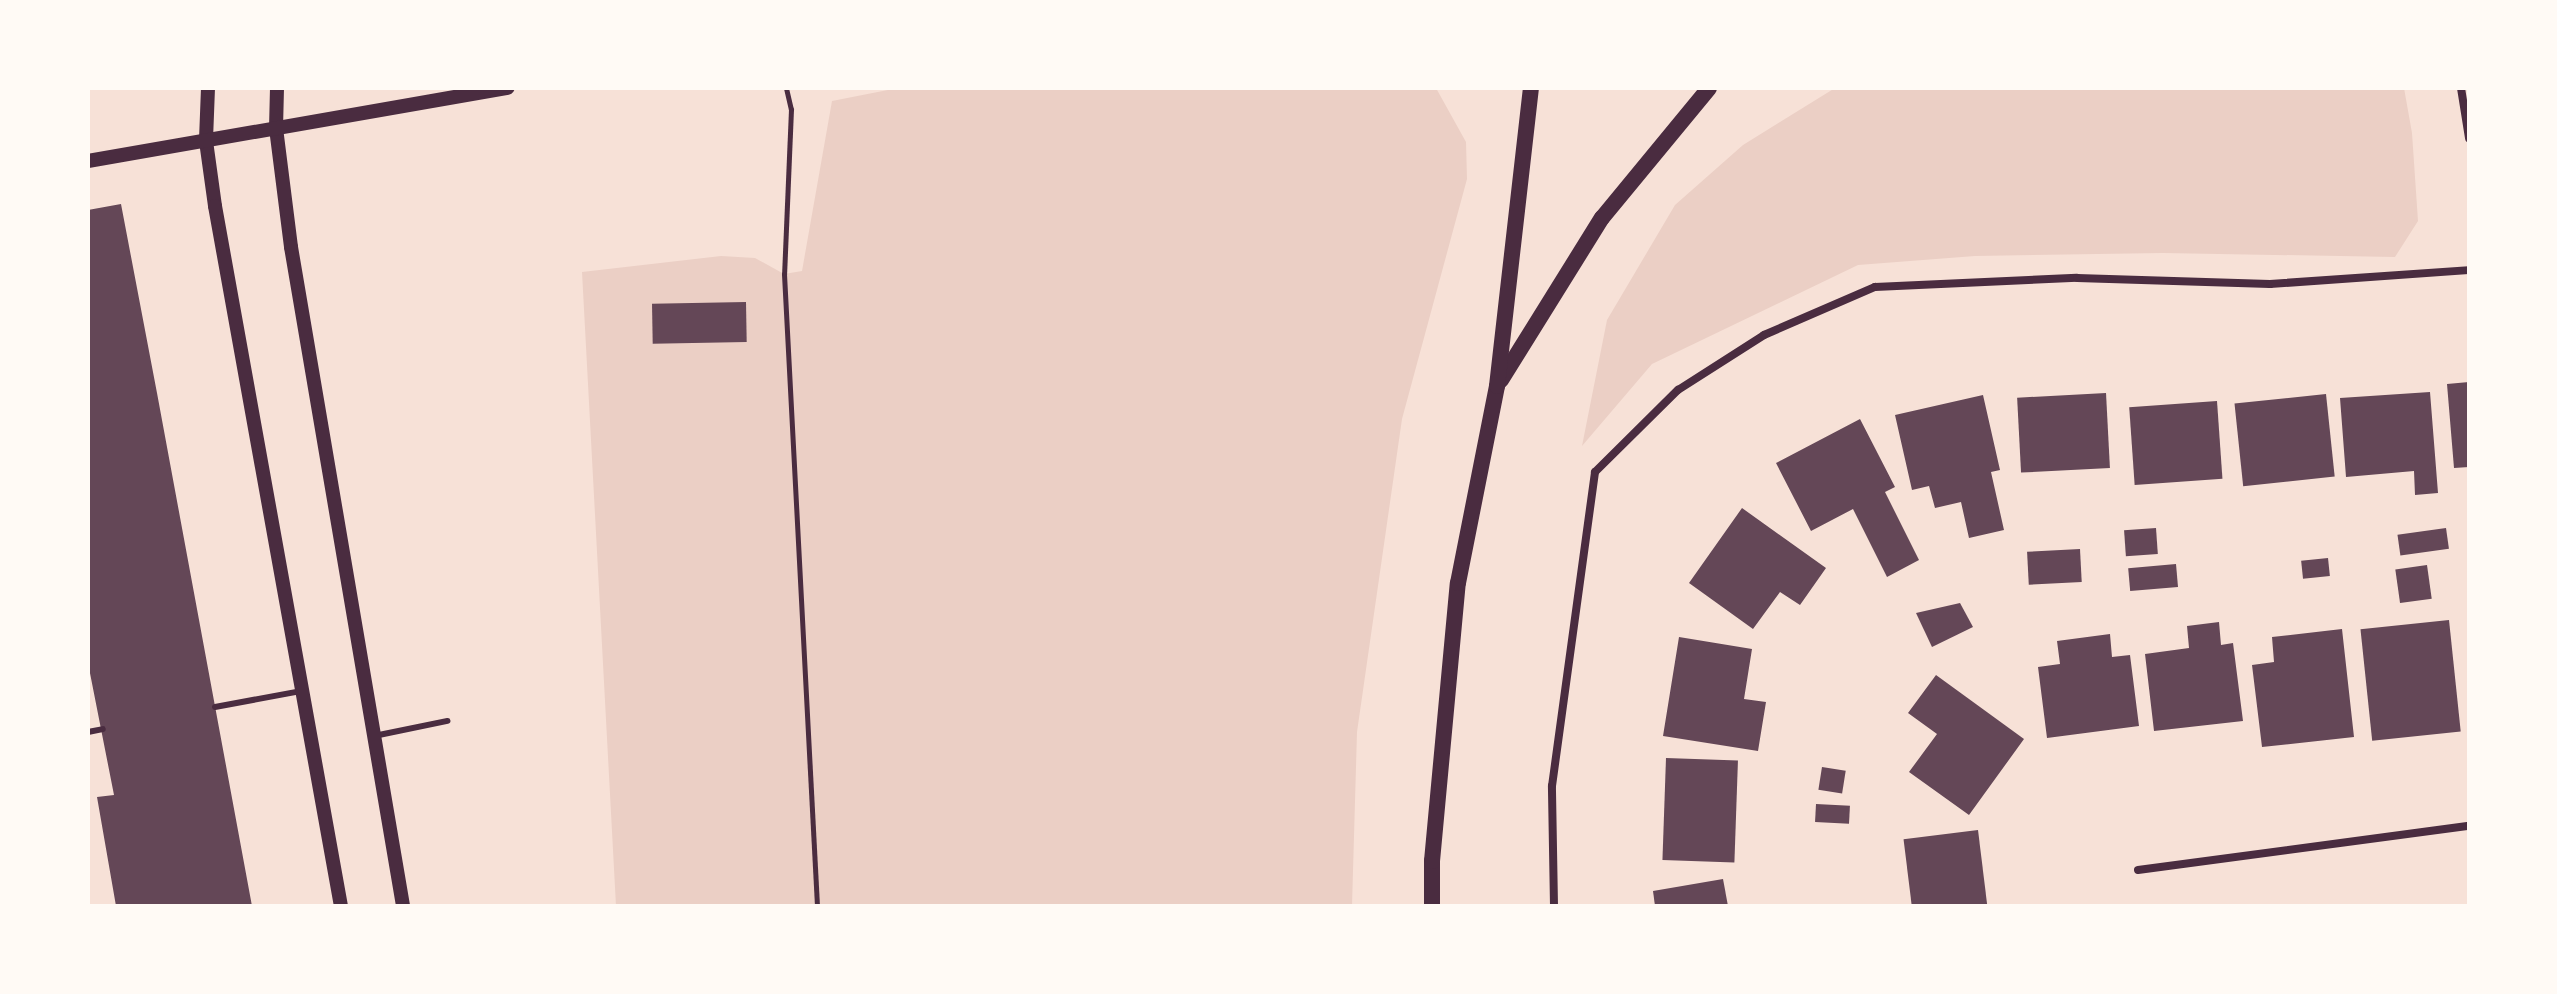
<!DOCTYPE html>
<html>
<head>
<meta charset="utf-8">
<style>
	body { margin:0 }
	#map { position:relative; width:2557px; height:994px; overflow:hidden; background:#f7e1d7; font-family:"Noto Sans",sans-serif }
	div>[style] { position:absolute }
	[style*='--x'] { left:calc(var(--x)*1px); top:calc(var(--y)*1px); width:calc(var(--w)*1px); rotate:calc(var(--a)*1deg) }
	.green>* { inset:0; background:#ebcfc5 }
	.building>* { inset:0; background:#644757; transform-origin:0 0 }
	.path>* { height:5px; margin:-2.5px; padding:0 2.5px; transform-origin:2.5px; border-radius:2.5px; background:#4a2c40 }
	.service>* { height:6px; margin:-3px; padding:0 3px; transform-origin:3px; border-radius:3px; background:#4a2c40 }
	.minor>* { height:8px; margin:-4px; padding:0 4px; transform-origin:4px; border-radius:4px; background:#4a2c40 }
	.tertiary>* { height:14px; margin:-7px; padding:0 7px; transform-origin:7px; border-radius:7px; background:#4a2c40 }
	.secondary>* { height:16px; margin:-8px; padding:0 8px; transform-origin:8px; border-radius:8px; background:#4a2c40 }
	span { translate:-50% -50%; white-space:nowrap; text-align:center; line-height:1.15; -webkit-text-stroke:8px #fffaf5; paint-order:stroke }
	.frame { position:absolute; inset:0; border:90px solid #fffaf5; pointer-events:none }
</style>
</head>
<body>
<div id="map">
	<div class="green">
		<i style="clip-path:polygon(898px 88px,1436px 88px,1466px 142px,1467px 179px,1402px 419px,1357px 732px,1352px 906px,616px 906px,582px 272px,721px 256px,755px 258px,784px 274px,802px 271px,832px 101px)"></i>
		<i style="clip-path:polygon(1835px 88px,2404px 88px,2412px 133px,2418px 221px,2395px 257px,2163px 253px,1975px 256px,1858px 265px,1652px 364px,1582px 446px,1607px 320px,1675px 205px,1743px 145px)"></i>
	</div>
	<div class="building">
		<i style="clip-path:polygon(121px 204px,157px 393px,252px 906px,116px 906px,97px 797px,114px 795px,88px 663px,88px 210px)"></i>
		<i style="left:746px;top:302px;width:40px;height:94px;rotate:89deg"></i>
		<i style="clip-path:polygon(2469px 382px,2469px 467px,2454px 468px,2447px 384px)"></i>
		<i style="clip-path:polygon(2430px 392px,2438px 493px,2415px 495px,2414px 471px,2346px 477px,2340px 398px)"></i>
		<i style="left:2106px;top:393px;width:75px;height:89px;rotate:87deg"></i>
		<i style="left:2326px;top:394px;width:83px;height:92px;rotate:84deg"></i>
		<i style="clip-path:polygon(1983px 395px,2000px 470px,1991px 472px,2004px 530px,1969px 538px,1961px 502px,1935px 508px,1929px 486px,1912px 490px,1895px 415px)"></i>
		<i style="left:2217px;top:401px;width:78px;height:88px;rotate:86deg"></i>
		<i style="clip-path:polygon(1860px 419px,1895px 487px,1885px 492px,1919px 560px,1887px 577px,1853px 509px,1811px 531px,1776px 463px)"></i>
		<i style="clip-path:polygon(1742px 508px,1826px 568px,1800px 605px,1780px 592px,1753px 629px,1689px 583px)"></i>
		<i style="left:2156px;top:528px;width:26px;height:32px;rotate:86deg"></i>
		<i style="left:2446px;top:528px;width:21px;height:49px;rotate:82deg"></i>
		<i style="left:2080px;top:549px;width:33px;height:53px;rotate:87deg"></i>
		<i style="left:2328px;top:558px;width:18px;height:27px;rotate:84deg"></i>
		<i style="left:2176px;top:564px;width:23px;height:48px;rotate:85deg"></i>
		<i style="left:2427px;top:565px;width:34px;height:32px;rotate:82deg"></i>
		<i style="clip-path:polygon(1960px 603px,1973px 627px,1932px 647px,1916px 613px)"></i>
		<i style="left:2449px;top:620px;width:112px;height:89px;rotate:84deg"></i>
		<i style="clip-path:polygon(2219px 622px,2221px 645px,2233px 643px,2243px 721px,2154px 731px,2145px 654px,2189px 648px,2187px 626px)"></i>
		<i style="clip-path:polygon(2342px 629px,2354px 737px,2262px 747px,2252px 665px,2274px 662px,2272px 637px)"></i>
		<i style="clip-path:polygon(2110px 634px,2112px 657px,2130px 655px,2139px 726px,2047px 738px,2038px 667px,2060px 664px,2057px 641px)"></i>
		<i style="clip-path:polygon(1679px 637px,1752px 649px,1744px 699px,1766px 702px,1758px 751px,1663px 736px)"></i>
		<i style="clip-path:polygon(1936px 675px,2024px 739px,1969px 815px,1909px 772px,1937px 734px,1908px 713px)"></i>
		<i style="left:1666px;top:758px;width:72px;height:102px;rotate:2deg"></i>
		<i style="left:1822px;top:767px;width:24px;height:23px;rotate:9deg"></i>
		<i style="left:1816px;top:804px;width:34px;height:18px;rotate:3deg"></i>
		<i style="left:1978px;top:830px;width:77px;height:75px;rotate:83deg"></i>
		<i style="clip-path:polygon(1723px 879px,1728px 906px,1655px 906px,1653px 891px)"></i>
	</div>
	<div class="path">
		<i style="--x:786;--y:88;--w:22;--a:77"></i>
		<i style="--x:791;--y:109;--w:165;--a:92.4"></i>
		<i style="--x:784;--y:274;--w:633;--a:87.01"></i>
	</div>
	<div class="service">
		<i style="--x:215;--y:707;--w:87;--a:-10.5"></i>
		<i style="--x:88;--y:732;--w:15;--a:-11"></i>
		<i style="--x:374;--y:736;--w:75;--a:-11.6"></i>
	</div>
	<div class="minor">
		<i style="--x:2461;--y:88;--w:51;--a:80.9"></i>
		<i style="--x:2138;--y:870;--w:334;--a:-7.6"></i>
		<i style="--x:1554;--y:906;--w:120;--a:-91"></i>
		<i style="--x:1552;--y:786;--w:317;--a:-82.2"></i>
		<i style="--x:1595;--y:472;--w:117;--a:-44.7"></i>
		<i style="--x:1678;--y:390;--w:102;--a:-32.6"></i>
		<i style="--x:1764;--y:335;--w:121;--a:-23.4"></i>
		<i style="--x:1875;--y:287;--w:202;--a:-2.6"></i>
		<i style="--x:2077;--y:278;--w:193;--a:1.8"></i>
		<i style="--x:2270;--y:284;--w:199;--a:-4"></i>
	</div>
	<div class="tertiary">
		<i style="--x:208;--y:88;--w:53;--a:92.2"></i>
		<i style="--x:206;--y:141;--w:66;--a:82.1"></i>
		<i style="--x:215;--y:206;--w:711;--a:79.8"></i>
		<i style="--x:277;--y:88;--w:40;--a:91.4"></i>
		<i style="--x:276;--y:128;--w:120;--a:82.8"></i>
		<i style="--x:291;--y:247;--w:668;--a:80.35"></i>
		<i style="--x:88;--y:161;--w:426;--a:-9.9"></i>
	</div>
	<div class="secondary">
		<i style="--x:1501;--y:380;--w:191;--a:-58.1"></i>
		<i style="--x:1602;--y:218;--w:168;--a:-50.5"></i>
		<i style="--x:1432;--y:906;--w:45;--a:-90"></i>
		<i style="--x:1432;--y:861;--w:279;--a:-84.7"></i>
		<i style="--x:1458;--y:583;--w:201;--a:-78.8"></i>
		<i style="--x:1497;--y:386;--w:300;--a:-83.5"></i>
	</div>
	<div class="frame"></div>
</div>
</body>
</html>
